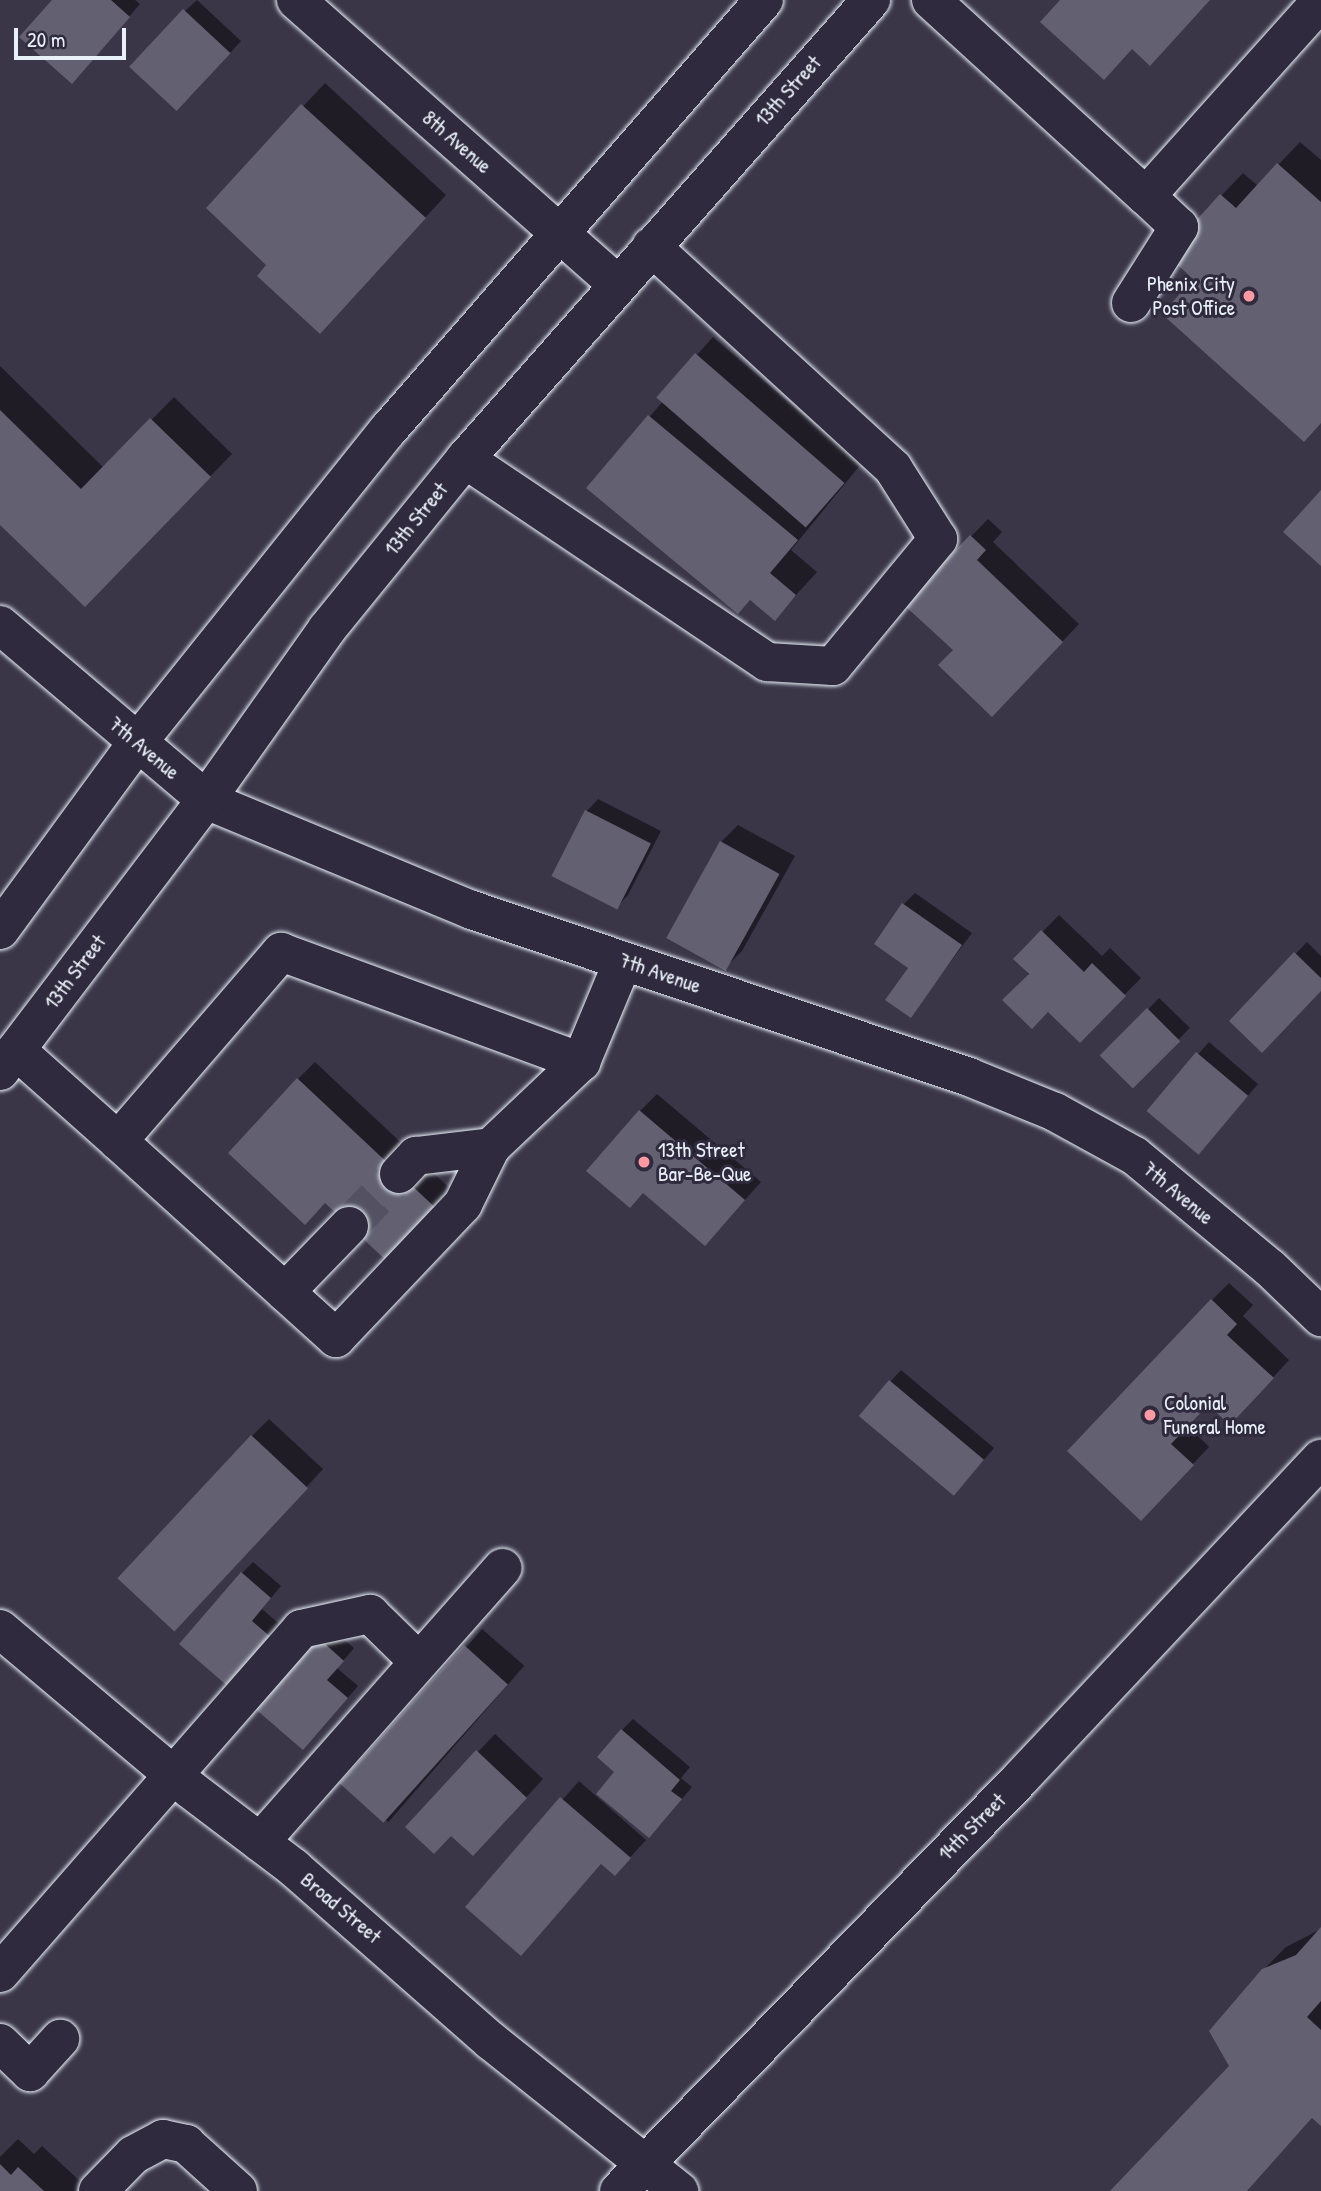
<!DOCTYPE html>
<html>
<head>
<meta charset="utf-8">
<style>
	body { margin:0 }
	#map { position:relative; width:1321px; height:2191px; overflow:hidden; background:#3a3648; font-family:"Patrick Hand",sans-serif }
	div>[style] { position:absolute }
	[style*='--x'] { left:calc(var(--x)*1px); top:calc(var(--y)*1px); width:calc(var(--w)*1px); rotate:calc(var(--a)*1deg) }
	.shadow>* { inset:0; background:#0007; transform-origin:0 0 }
	.building>* { inset:0; background:#636171; transform-origin:0 0 }
	.minor-tunnel>* { height:38px; margin-top:-19px; transform-origin:0; background:repeating-linear-gradient(90deg,#545262 0 38px,transparent 0 57px) }
	.roads { filter:drop-shadow(0 0 2px #e8f1f8) drop-shadow(0 0 2px #e8f1f8) }
	.minor>* { height:38px; margin:-19px; padding:0 19px; transform-origin:19px; border-radius:19px; background:#2f2a3d }
	.major>* { height:38px; margin:-19px; padding:0 19px; transform-origin:19px; border-radius:19px; background:#2f2a3d }
	.dots>* { width:19px; height:19px; translate:-50% -50%; box-sizing:border-box; border:4px solid #2f2a3d; border-radius:50% }
	span { translate:-50% -50%; white-space:nowrap; text-align:center; line-height:1.15; -webkit-text-stroke:6px #2f2a3d; paint-order:stroke }
	.street-label { font-size:21px; color:#e8f1f8 }
	.poi-label { font-size:21px; color:#e8f1f8 }
	.right { translate:-100% -50%; text-align:right }
	.left { translate:0 -50%; text-align:left }
	.scale { position:absolute; left:14px; top:28px; width:112px; height:32px; box-sizing:border-box; border:4px solid #e8f1f8; border-top:0; padding-left:9px; font-size:21px; line-height:24px; white-space:nowrap; color:#e8f1f8; -webkit-text-stroke:5px #2f2a3d; paint-order:stroke }
</style>
</head>
<body>
<div id="map">
	<div class="shadow">
		<i style="clip-path:polygon(54px 0,135px 0,140px 4px,83px 70px)"></i>
		<i style="clip-path:polygon(197px 0,241px 41px,189px 98px,185px 11px)"></i>
		<i style="clip-path:polygon(325px 83px,446px 195px,342px 309px,269px 264px,208px 208px)"></i>
		<i style="clip-path:polygon(1300px 142px,1321px 160px,1321px 422px,1196px 278px,1221px 196px,1243px 173px,1258px 186px)"></i>
		<i style="clip-path:polygon(713px 337px,861px 464px,791px 550px,817px 572px,775px 618px,589px 488px,663px 401px,659px 397px)"></i>
		<i style="clip-path:polygon(0 366px,104px 468px,174px 397px,232px 454px,107px 582px,0 522px)"></i>
		<i style="clip-path:polygon(988px 519px,1002px 532px,993px 542px,1079px 624px,1009px 698px,906px 603px)"></i>
		<i style="clip-path:polygon(598px 799px,661px 831px,628px 895px,617px 907px,554px 875px,587px 811px)"></i>
		<i style="clip-path:polygon(738px 825px,795px 856px,742px 951px,725px 968px,668px 937px,721px 842px)"></i>
		<i style="clip-path:polygon(915px 893px,972px 933px,910px 1016px,904px 904px)"></i>
		<i style="clip-path:polygon(1059px 915px,1102px 956px,1110px 948px,1141px 978px,1080px 1040px,1016px 959px)"></i>
		<i style="clip-path:polygon(1307px 942px,1321px 956px,1321px 989px,1231px 1021px)"></i>
		<i style="left:1159px;top:998px;width:43px;height:81px;rotate:44deg"></i>
		<i style="clip-path:polygon(1209px 1042px,1258px 1084px,1209px 1141px,1149px 1110px)"></i>
		<i style="clip-path:polygon(315px 1062px,457px 1195px,409px 1247px,298px 1079px)"></i>
		<i style="clip-path:polygon(657px 1094px,761px 1182px,705px 1244px,644px 1192px,630px 1206px,640px 1111px)"></i>
		<i style="clip-path:polygon(1229px 1283px,1253px 1305px,1243px 1316px,1289px 1360px,1247px 1406px,1208px 1403px,1187px 1425px,1209px 1447px,1141px 1518px,1212px 1300px)"></i>
		<i style="clip-path:polygon(901px 1370px,994px 1448px,965px 1482px,890px 1382px)"></i>
		<i style="clip-path:polygon(269px 1419px,323px 1469px,192px 1612px,252px 1436px)"></i>
		<i style="clip-path:polygon(253px 1562px,281px 1586px,262px 1609px,283px 1627px,242px 1675px,242px 1573px)"></i>
		<i style="clip-path:polygon(326px 1624px,354px 1648px,337px 1668px,358px 1686px,315px 1736px)"></i>
		<i style="left:482px;top:1629px;width:56px;height:207px;rotate:41deg"></i>
		<i style="clip-path:polygon(633px 1719px,690px 1767px,681px 1778px,692px 1787px,660px 1825px,616px 1772px,622px 1730px)"></i>
		<i style="clip-path:polygon(495px 1734px,543px 1779px,490px 1837px,407px 1826px)"></i>
		<i style="clip-path:polygon(579px 1781px,646px 1840px,615px 1874px,602px 1863px,521px 1954px,467px 1907px)"></i>
		<i style="clip-path:polygon(1321px 1929px,1321px 2124px,1313px 2117px,1247px 2191px,1112px 2191px,1232px 2066px,1263px 1970px,1286px 1947px)"></i>
		<i style="clip-path:polygon(18px 2139px,34px 2154px,42px 2146px,82px 2183px,76px 2191px,0 2191px,0 2157px)"></i>
	</div>
	<div class="building">
		<i style="clip-path:polygon(52px 0,111px 0,130px 17px,72px 84px,19px 37px)"></i>
		<i style="clip-path:polygon(1060px 0,1210px 0,1150px 66px,1132px 49px,1104px 80px,1040px 22px)"></i>
		<i style="left:183px;top:9px;width:65px;height:79px;rotate:43deg"></i>
		<i style="clip-path:polygon(301px 104px,426px 218px,320px 334px,257px 276px,266px 265px,206px 208px)"></i>
		<i style="clip-path:polygon(1277px 163px,1321px 202px,1321px 423px,1304px 442px,1162px 314px,1193px 279px,1166px 254px,1220px 194px,1236px 208px)"></i>
		<i style="left:695px;top:353px;width:198px;height:59px;rotate:41deg"></i>
		<i style="clip-path:polygon(0 410px,81px 489px,150px 418px,211px 477px,85px 607px,0 525px)"></i>
		<i style="clip-path:polygon(648px 415px,798px 540px,770px 573px,796px 595px,775px 621px,750px 600px,738px 614px,586px 488px)"></i>
		<i style="clip-path:polygon(1321px 490px,1321px 566px,1283px 532px)"></i>
		<i style="clip-path:polygon(970px 535px,986px 550px,977px 560px,1063px 642px,992px 717px,938px 665px,953px 650px,903px 604px)"></i>
		<i style="left:585px;top:810px;width:74px;height:74px;rotate:27deg"></i>
		<i style="left:720px;top:841px;width:68px;height:111px;rotate:29deg"></i>
		<i style="clip-path:polygon(902px 903px,962px 945px,911px 1018px,885px 1000px,908px 968px,874px 944px)"></i>
		<i style="clip-path:polygon(1041px 930px,1084px 972px,1092px 963px,1126px 996px,1080px 1043px,1048px 1012px,1032px 1029px,1002px 1000px,1029px 974px,1013px 959px)"></i>
		<i style="clip-path:polygon(1294px 952px,1321px 978px,1321px 991px,1262px 1053px,1229px 1021px)"></i>
		<i style="left:1147px;top:1008px;width:47px;height:67px;rotate:45deg"></i>
		<i style="left:1196px;top:1052px;width:68px;height:77px;rotate:40deg"></i>
		<i style="clip-path:polygon(297px 1078px,441px 1213px,392px 1266px,325px 1203px,305px 1225px,228px 1153px)"></i>
		<i style="clip-path:polygon(639px 1110px,745px 1200px,705px 1246px,643px 1193px,630px 1208px,586px 1171px)"></i>
		<i style="clip-path:polygon(1211px 1299px,1237px 1324px,1227px 1335px,1274px 1378px,1230px 1425px,1208px 1405px,1171px 1444px,1194px 1465px,1141px 1521px,1067px 1451px)"></i>
		<i style="left:889px;top:1380px;width:124px;height:47px;rotate:40deg"></i>
		<i style="left:251px;top:1435px;width:78px;height:196px;rotate:43deg"></i>
		<i style="clip-path:polygon(241px 1572px,271px 1598px,252px 1621px,273px 1639px,231px 1689px,179px 1644px)"></i>
		<i style="clip-path:polygon(314px 1634px,344px 1661px,327px 1680px,348px 1698px,303px 1750px,252px 1706px)"></i>
		<i style="left:464px;top:1645px;width:59px;height:186px;rotate:42deg"></i>
		<i style="clip-path:polygon(621px 1729px,680px 1780px,671px 1791px,682px 1799px,649px 1838px,596px 1794px,614px 1772px,597px 1757px)"></i>
		<i style="clip-path:polygon(476px 1750px,527px 1798px,473px 1856px,451px 1836px,434px 1854px,405px 1827px)"></i>
		<i style="clip-path:polygon(560px 1797px,631px 1858px,615px 1876px,601px 1864px,521px 1956px,465px 1907px)"></i>
		<i style="clip-path:polygon(1321px 1927px,1321px 2001px,1307px 2017px,1321px 2030px,1321px 2126px,1312px 2118px,1247px 2191px,1110px 2191px,1229px 2066px,1209px 2031px,1262px 1969px,1296px 1955px)"></i>
		<i style="clip-path:polygon(0 2164px,11px 2175px,18px 2167px,44px 2191px,0 2191px)"></i>
	</div>
	<div class="minor-tunnel">
		<i style="--x:349;--y:1226;--w:72;--a:-46.1"></i>
	</div>
	<div class="roads">
		<div class="minor">
			<i style="--x:296;--y:0;--w:430;--a:41.5"></i>
			<i style="--x:931;--y:0;--w:291;--a:42.4"></i>
			<i style="--x:1146;--y:196;--w:262;--a:-48.1"></i>
			<i style="--x:1131;--y:303;--w:90;--a:-57.7"></i>
			<i style="--x:1179;--y:227;--w:45;--a:-136.8"></i>
			<i style="--x:465;--y:459;--w:364;--a:33.9"></i>
			<i style="--x:767;--y:662;--w:66;--a:3.5"></i>
			<i style="--x:833;--y:666;--w:165;--a:-50.4"></i>
			<i style="--x:938;--y:539;--w:84;--a:-122.4"></i>
			<i style="--x:893;--y:468;--w:328;--a:-137.5"></i>
			<i style="--x:0;--y:625;--w:270;--a:40.3"></i>
			<i style="--x:206;--y:800;--w:288;--a:22.5"></i>
			<i style="--x:472;--y:910;--w:524;--a:18.57"></i>
			<i style="--x:969;--y:1077;--w:93;--a:22.1"></i>
			<i style="--x:1055;--y:1112;--w:91;--a:28.8"></i>
			<i style="--x:1135;--y:1156;--w:175;--a:39.7"></i>
			<i style="--x:1270;--y:1268;--w:71;--a:43.9"></i>
			<i style="--x:16;--y:1050;--w:137;--a:41.7"></i>
			<i style="--x:118;--y:1141;--w:250;--a:-49.2"></i>
			<i style="--x:281;--y:952;--w:320;--a:20.1"></i>
			<i style="--x:581;--y:1062;--w:109;--a:-67.4"></i>
			<i style="--x:118;--y:1141;--w:294;--a:42.1"></i>
			<i style="--x:336;--y:1338;--w:185;--a:-46.5"></i>
			<i style="--x:463;--y:1204;--w:64;--a:-63.8"></i>
			<i style="--x:491;--y:1147;--w:124;--a:-43.4"></i>
			<i style="--x:399;--y:1174;--w:25;--a:-47"></i>
			<i style="--x:416;--y:1156;--w:76;--a:-6.8"></i>
			<i style="--x:285;--y:1292;--w:92;--a:-45.9"></i>
			<i style="--x:260;--y:1842;--w:366;--a:-48.5"></i>
			<i style="--x:0;--y:1973;--w:457;--a:-48.8"></i>
			<i style="--x:301;--y:1629;--w:71;--a:-12.3"></i>
			<i style="--x:370;--y:1614;--w:66;--a:44.4"></i>
			<i style="--x:0;--y:2043;--w:42;--a:44"></i>
			<i style="--x:30;--y:2072;--w:45;--a:-47.7"></i>
			<i style="--x:98;--y:2191;--w:50;--a:-45.8"></i>
			<i style="--x:133;--y:2155;--w:34;--a:-28"></i>
			<i style="--x:163;--y:2139;--w:24;--a:12"></i>
			<i style="--x:186;--y:2144;--w:70;--a:42.1"></i>
			<i style="--x:619;--y:2191;--w:576;--a:-45.77"></i>
			<i style="--x:1021;--y:1778;--w:438;--a:-46.8"></i>
		</div>
		<div class="major">
			<i style="--x:0;--y:930;--w:232;--a:-53.8"></i>
			<i style="--x:137;--y:743;--w:401;--a:-51.3"></i>
			<i style="--x:388;--y:430;--w:571;--a:-48.83"></i>
			<i style="--x:0;--y:1071;--w:340;--a:-52.8"></i>
			<i style="--x:206;--y:800;--w:209;--a:-54.7"></i>
			<i style="--x:327;--y:629;--w:219;--a:-50.9"></i>
			<i style="--x:465;--y:459;--w:613;--a:-48.51"></i>
			<i style="--x:0;--y:1629;--w:248;--a:40.1"></i>
			<i style="--x:190;--y:1789;--w:131;--a:37.2"></i>
			<i style="--x:294;--y:1868;--w:262;--a:41.3"></i>
			<i style="--x:491;--y:2041;--w:241;--a:38.6"></i>
		</div>
	</div>
	<div class="dots">
		<i style="left:1249px;top:296px;background:#ff9aa2"></i>
		<i style="left:644px;top:1162px;background:#ff9aa2"></i>
		<i style="left:1150px;top:1415px;background:#ff9aa2"></i>
	</div>
	<div class="street-label">
		<span style="left:788px;top:91px;rotate:-48deg">13th Street</span>
		<span style="left:457px;top:142px;rotate:41deg">8th Avenue</span>
		<span style="left:416px;top:519px;rotate:-51deg">13th Street</span>
		<span style="left:144px;top:748px;rotate:40deg">7th Avenue</span>
		<span style="left:75px;top:972px;rotate:-53deg">13th Street</span>
		<span style="left:660px;top:973px;rotate:19deg">7th Avenue</span>
		<span style="left:1178px;top:1193px;rotate:40deg">7th Avenue</span>
		<span style="left:972px;top:1827px;rotate:-45deg">14th Street</span>
		<span style="left:341px;top:1908px;rotate:40deg">Broad Street</span>
	</div>
	<div class="poi-label">
		<span class="right" style="left:1235px;top:296px">Phenix City<br>Post Office</span>
		<span class="left" style="left:658px;top:1162px">13th Street<br>Bar-Be-Que</span>
		<span class="left" style="left:1164px;top:1415px">Colonial<br>Funeral Home</span>
	</div>
	<div class="scale">20 m</div>
</div>
</body>
</html>
